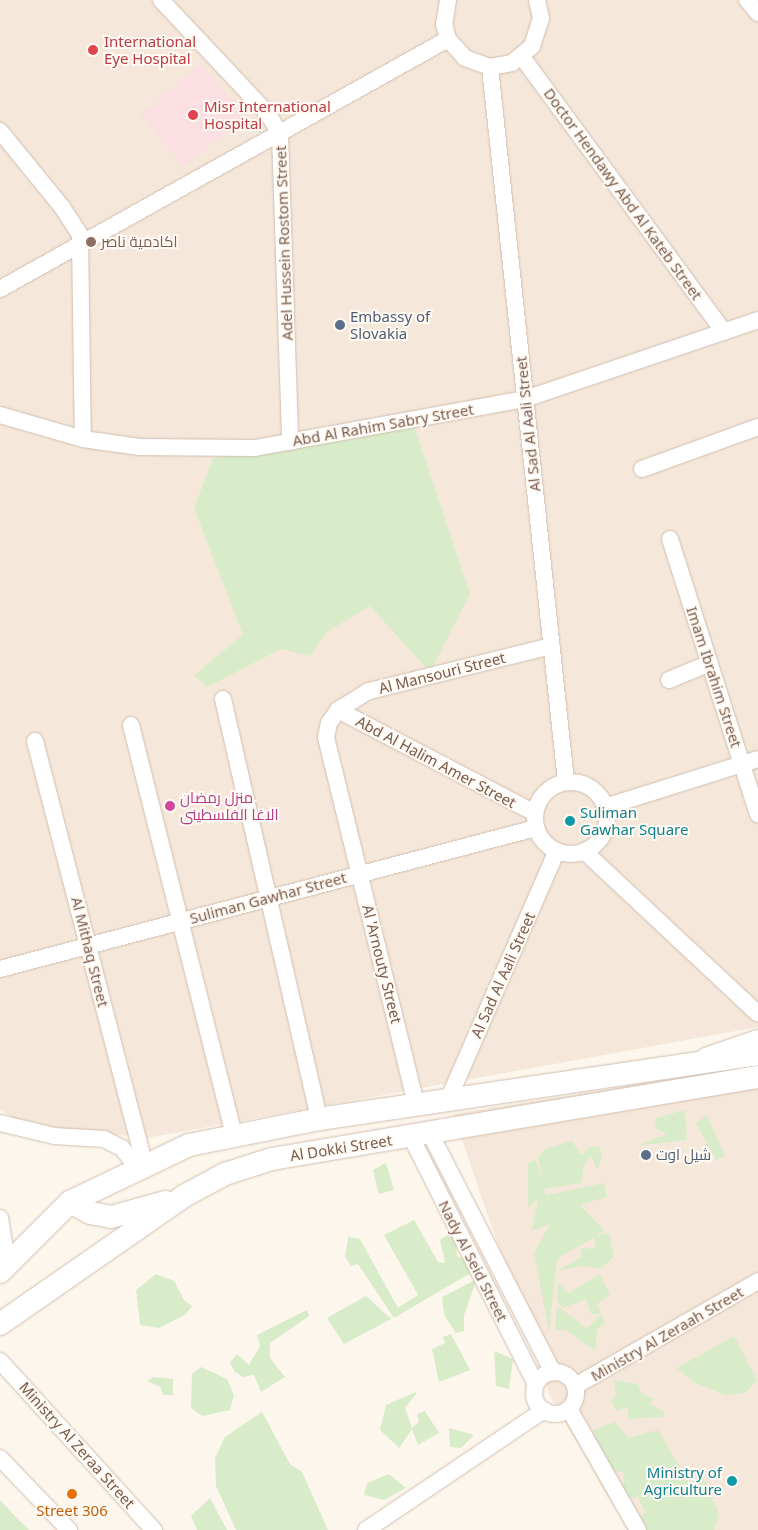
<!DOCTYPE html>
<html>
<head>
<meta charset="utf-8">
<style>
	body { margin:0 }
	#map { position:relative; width:758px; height:1530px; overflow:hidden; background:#fdf6ec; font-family:"Noto Sans",Cairo,sans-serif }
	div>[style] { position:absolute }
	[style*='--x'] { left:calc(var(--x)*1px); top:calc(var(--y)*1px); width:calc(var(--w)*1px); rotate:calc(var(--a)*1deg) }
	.residential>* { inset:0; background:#f5e8da }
	.medical>* { inset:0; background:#fbdfe3; transform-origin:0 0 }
	.green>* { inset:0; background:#d8ecc9 }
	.roads { filter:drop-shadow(0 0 1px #d1beb0) drop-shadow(0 0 1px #d1beb0) }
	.minor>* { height:16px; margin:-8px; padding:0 8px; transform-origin:8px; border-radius:8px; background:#fff }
	.minor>.ring { margin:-8px; padding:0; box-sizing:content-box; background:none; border:16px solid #fff; border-radius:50% }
	.tertiary>* { height:20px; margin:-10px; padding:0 10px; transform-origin:10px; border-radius:10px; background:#fff }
	.secondary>* { height:22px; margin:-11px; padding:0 11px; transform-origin:11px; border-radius:11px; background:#fff }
	.dots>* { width:14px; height:14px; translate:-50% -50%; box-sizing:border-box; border:2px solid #fffaf3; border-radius:50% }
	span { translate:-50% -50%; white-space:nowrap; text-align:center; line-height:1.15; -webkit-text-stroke:4px #fffaf3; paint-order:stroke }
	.health-label { font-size:15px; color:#be3a42 }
	.left { translate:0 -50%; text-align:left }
	.street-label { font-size:15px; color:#7a5c4d }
	.education-label { font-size:15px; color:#785e54 }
	.service-label { font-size:15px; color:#4e5e75 }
	.hotel-label { font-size:15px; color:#b23c85 }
	.culture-label { font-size:15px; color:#0d838f }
	.right { translate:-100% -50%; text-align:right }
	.food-label { font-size:15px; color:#c56008 }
</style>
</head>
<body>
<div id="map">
	<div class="residential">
		<i style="clip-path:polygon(0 0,758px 0,758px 1027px,147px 1138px,25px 1125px,0 1110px)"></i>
		<i style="clip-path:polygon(758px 1066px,758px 1530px,627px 1530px,550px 1396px,453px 1114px)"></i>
	</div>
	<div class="medical">
		<i style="left:201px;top:64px;width:68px;height:79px;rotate:50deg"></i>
	</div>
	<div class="green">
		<i style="clip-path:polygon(412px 420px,470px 594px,430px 672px,370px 606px,327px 632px,310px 656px,281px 649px,207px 687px,194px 675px,243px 635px,194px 508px,213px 458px)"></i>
		<i style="clip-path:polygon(685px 1110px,687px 1140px,636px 1146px,667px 1134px,655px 1128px,656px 1118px)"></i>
		<i style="clip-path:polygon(707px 1115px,725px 1156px,716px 1160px,696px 1123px)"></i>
		<i style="clip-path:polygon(572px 1141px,581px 1155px,589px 1147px,599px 1146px,602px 1157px,597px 1169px,592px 1157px,585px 1162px,581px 1183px,544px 1189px,546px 1195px,604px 1183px,607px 1197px,580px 1205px,604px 1230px,596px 1236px,609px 1233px,614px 1257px,600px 1269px,582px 1266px,557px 1271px,582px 1257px,580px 1249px,596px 1248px,594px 1237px,557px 1259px,549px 1331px,534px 1253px,550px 1224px,532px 1231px,538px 1199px,528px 1208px,528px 1163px,536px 1160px,542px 1180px,538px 1157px,545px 1149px)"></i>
		<i style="clip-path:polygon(386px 1163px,394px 1190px,379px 1194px,373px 1170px)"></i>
		<i style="clip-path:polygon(414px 1220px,438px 1262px,445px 1263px,440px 1240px,449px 1234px,456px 1238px,457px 1256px,472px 1264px,474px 1271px,394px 1318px,358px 1264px,351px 1266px,345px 1257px,348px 1237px,360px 1239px,398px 1308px,418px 1295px,384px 1235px)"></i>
		<i style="clip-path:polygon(156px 1274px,174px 1281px,184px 1300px,192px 1306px,185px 1315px,159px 1328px,140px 1325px,136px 1290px)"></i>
		<i style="clip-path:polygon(600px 1274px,610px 1295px,597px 1304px,605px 1323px,597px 1330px,595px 1351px,566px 1330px,555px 1330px,557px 1306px,587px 1328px,601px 1314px,591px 1314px,586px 1299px,563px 1308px,557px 1301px,558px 1283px,569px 1293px)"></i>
		<i style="clip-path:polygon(477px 1279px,464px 1315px,464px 1331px,456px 1333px,444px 1315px,442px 1297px)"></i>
		<i style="clip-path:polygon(366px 1296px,391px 1319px,344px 1344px,327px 1318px)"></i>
		<i style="clip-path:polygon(307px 1310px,309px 1316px,270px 1343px,270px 1358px,285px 1377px,261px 1392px,254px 1375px,243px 1377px,234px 1371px,230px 1362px,237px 1354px,249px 1365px,260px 1346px,257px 1335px)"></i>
		<i style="clip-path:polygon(451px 1334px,470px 1370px,439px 1382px,432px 1349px,445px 1343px,443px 1337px)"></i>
		<i style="clip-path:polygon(734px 1336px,757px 1380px,745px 1393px,725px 1395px,693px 1382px,677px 1368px)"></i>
		<i style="clip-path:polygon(494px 1351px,513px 1359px,509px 1389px,496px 1386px)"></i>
		<i style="clip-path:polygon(201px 1367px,227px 1379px,234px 1395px,230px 1410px,202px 1416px,191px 1408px,192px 1374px)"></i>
		<i style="clip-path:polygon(153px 1377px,173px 1379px,173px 1395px,163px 1395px,160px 1387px,147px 1381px)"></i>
		<i style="clip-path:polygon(614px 1380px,638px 1384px,642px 1394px,654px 1399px,650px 1404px,664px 1411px,664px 1417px,628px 1419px,628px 1407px,617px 1411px,611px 1401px,616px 1395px)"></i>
		<i style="clip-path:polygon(418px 1391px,405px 1408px,412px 1428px,419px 1422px,417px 1414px,425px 1411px,439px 1433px,418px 1445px,412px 1429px,399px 1448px,380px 1430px,386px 1405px)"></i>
		<i style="clip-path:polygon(262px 1412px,290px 1464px,302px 1472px,328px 1530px,236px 1530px,216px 1486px,215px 1458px,225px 1437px)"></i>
		<i style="clip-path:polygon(615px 1422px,629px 1438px,658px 1430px,689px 1483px,703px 1477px,719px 1513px,714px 1530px,644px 1530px,638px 1519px,645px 1512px,638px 1497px,626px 1498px,618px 1486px,624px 1483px,623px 1472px,610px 1470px,597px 1446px,593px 1430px)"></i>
		<i style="clip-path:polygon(449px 1428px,474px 1435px,461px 1448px,450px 1447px)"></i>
		<i style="clip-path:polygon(389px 1474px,406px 1488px,384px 1500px,364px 1495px,367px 1483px)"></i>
		<i style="clip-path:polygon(210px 1498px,227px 1530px,197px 1530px,191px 1516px)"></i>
		<i style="clip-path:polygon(0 1500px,13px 1514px,29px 1530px,0 1530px)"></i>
	</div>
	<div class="roads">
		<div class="minor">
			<i style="--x:161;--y:0;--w:156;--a:46.8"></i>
			<i style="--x:268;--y:114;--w:23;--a:59"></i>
			<i style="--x:280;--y:134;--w:308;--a:88.1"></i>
			<i style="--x:448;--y:0;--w:24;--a:99"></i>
			<i style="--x:444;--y:24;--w:16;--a:75"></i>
			<i style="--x:448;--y:39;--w:25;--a:48"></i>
			<i style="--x:465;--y:58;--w:27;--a:20"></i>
			<i style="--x:490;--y:67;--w:22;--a:-10"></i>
			<i style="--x:512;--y:63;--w:26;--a:-40"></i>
			<i style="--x:532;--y:46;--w:29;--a:-72"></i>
			<i style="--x:541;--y:18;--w:18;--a:-103"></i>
			<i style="--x:747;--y:0;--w:17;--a:50"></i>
			<i style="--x:522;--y:57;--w:341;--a:53.7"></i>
			<i style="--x:490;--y:67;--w:719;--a:83.93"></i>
			<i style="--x:0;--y:131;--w:98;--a:50.8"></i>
			<i style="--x:62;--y:207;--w:33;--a:57"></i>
			<i style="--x:80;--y:235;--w:204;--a:89.2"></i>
			<i style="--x:0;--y:289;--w:513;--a:-29.16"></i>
			<i style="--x:0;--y:415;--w:86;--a:16.1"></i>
			<i style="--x:83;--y:439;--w:57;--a:8.1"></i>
			<i style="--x:139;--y:447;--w:116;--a:0.5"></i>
			<i style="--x:255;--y:448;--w:274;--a:-10.3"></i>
			<i style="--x:525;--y:399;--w:246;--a:-18.7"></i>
			<i style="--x:642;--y:469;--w:123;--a:-19.9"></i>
			<i style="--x:670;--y:539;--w:289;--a:72.3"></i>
			<i style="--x:669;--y:680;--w:44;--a:-22.5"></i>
			<i style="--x:223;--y:699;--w:431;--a:77.1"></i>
			<i style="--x:338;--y:710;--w:222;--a:27.6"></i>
			<i style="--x:131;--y:725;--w:422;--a:75.9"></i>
			<i style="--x:35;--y:741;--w:436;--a:75.5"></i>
			<i class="ring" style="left:535px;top:782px;width:56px;height:56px"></i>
			<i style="--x:605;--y:807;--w:160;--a:-17.4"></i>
			<i style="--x:584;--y:851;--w:238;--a:43.1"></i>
			<i style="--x:0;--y:969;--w:554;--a:-14.74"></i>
			<i style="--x:448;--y:1100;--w:272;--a:-66.4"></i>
			<i style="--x:416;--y:1104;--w:378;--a:-103.8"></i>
			<i style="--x:326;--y:737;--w:14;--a:-78"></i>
			<i style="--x:329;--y:723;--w:16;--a:-55"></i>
			<i style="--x:338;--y:710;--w:36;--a:-32"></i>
			<i style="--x:369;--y:691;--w:187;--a:-13.9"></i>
			<i style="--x:0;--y:1123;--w:56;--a:13.5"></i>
			<i style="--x:54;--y:1136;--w:50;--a:3.4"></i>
			<i style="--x:104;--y:1139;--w:20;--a:27"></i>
			<i style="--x:122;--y:1148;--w:24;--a:52"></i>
			<i style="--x:431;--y:1135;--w:267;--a:62.8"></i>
			<i style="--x:411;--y:1137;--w:277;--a:63.2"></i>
			<i style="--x:0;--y:1218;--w:45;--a:81"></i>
			<i style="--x:0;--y:1361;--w:229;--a:47.7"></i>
			<i class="ring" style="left:534px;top:1372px;width:26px;height:26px"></i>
			<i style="--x:575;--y:1386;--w:211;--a:-29.8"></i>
			<i style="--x:569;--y:1409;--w:139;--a:60.3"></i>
			<i style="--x:0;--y:1458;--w:100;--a:46.2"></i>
			<i style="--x:366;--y:1530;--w:215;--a:-34"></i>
		</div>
		<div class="tertiary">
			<i style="--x:706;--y:1058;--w:55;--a:-19.1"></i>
		</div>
		<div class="secondary">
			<i style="--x:70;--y:1202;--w:24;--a:28"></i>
			<i style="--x:91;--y:1213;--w:20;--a:11"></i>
			<i style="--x:111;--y:1217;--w:57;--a:-15.3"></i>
			<i style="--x:0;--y:1272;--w:99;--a:-45"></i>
			<i style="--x:70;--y:1202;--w:132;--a:-25.6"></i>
			<i style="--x:189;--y:1145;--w:133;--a:-11.3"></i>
			<i style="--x:319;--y:1119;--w:444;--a:-8.4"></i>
			<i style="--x:0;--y:1324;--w:224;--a:-34.8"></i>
			<i style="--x:184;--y:1196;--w:47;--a:-28.2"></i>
			<i style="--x:225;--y:1174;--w:49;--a:-17.7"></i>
			<i style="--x:272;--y:1159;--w:493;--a:-9.6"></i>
		</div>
	</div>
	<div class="dots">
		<i style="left:93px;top:50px;background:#e0444e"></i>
		<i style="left:193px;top:115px;background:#e0444e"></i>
		<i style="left:91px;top:242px;background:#8d6e63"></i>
		<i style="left:340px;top:325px;background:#5c6f8a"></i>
		<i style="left:170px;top:806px;background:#d1479c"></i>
		<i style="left:570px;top:821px;background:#0f9aa8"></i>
		<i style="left:646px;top:1155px;background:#5c6f8a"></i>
		<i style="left:732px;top:1481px;background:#0f9aa8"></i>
		<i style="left:72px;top:1494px;background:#e8710a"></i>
	</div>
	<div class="health-label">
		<span class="left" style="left:104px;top:50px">International<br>Eye Hospital</span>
		<span class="left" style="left:204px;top:115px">Misr International<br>Hospital</span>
	</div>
	<div class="street-label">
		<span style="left:623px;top:194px;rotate:54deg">Doctor Hendawy Abd Al Kateb Street</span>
		<span style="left:284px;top:243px;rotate:-92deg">Adel Hussein Rostom Street</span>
		<span style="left:528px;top:424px;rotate:-96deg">Al Sad Al Aali Street</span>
		<span style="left:383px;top:425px;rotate:-10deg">Abd Al Rahim Sabry Street</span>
		<span style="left:442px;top:673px;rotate:-14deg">Al Mansouri Street</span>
		<span style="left:714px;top:677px;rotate:72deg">Imam Ibrahim Street</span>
		<span style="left:436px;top:762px;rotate:28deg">Abd Al Halim Amer Street</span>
		<span style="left:268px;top:898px;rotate:-15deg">Suliman Gawhar Street</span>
		<span style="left:90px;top:952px;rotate:76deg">Al Mithaq Street</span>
		<span style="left:382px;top:964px;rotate:76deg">Al 'Arnouty Street</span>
		<span style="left:503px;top:975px;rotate:-66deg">Al Sad Al Aali Street</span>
		<span style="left:341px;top:1148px;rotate:-9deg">Al Dokki Street</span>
		<span style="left:473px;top:1261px;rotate:63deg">Nady Al Seid Street</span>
		<span style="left:667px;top:1334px;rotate:-30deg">Ministry Al Zeraah Street</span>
		<span style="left:77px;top:1445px;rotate:48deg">Ministry Al Zeraa Street</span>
	</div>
	<div class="education-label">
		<span class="left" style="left:101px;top:242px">اكادمية ناصر</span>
	</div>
	<div class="service-label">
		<span class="left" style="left:350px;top:325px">Embassy of<br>Slovakia</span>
		<span class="left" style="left:656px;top:1155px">شيل اوت</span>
	</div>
	<div class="hotel-label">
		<span class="left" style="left:180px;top:806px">منزل رمضان<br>الاغا الفلسطينى</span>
	</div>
	<div class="culture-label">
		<span class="left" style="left:580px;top:821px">Suliman<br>Gawhar Square</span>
		<span class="right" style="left:722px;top:1481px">Ministry of<br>Agriculture</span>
	</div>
	<div class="food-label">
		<span style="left:72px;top:1511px">Street 306</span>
	</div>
</div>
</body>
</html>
